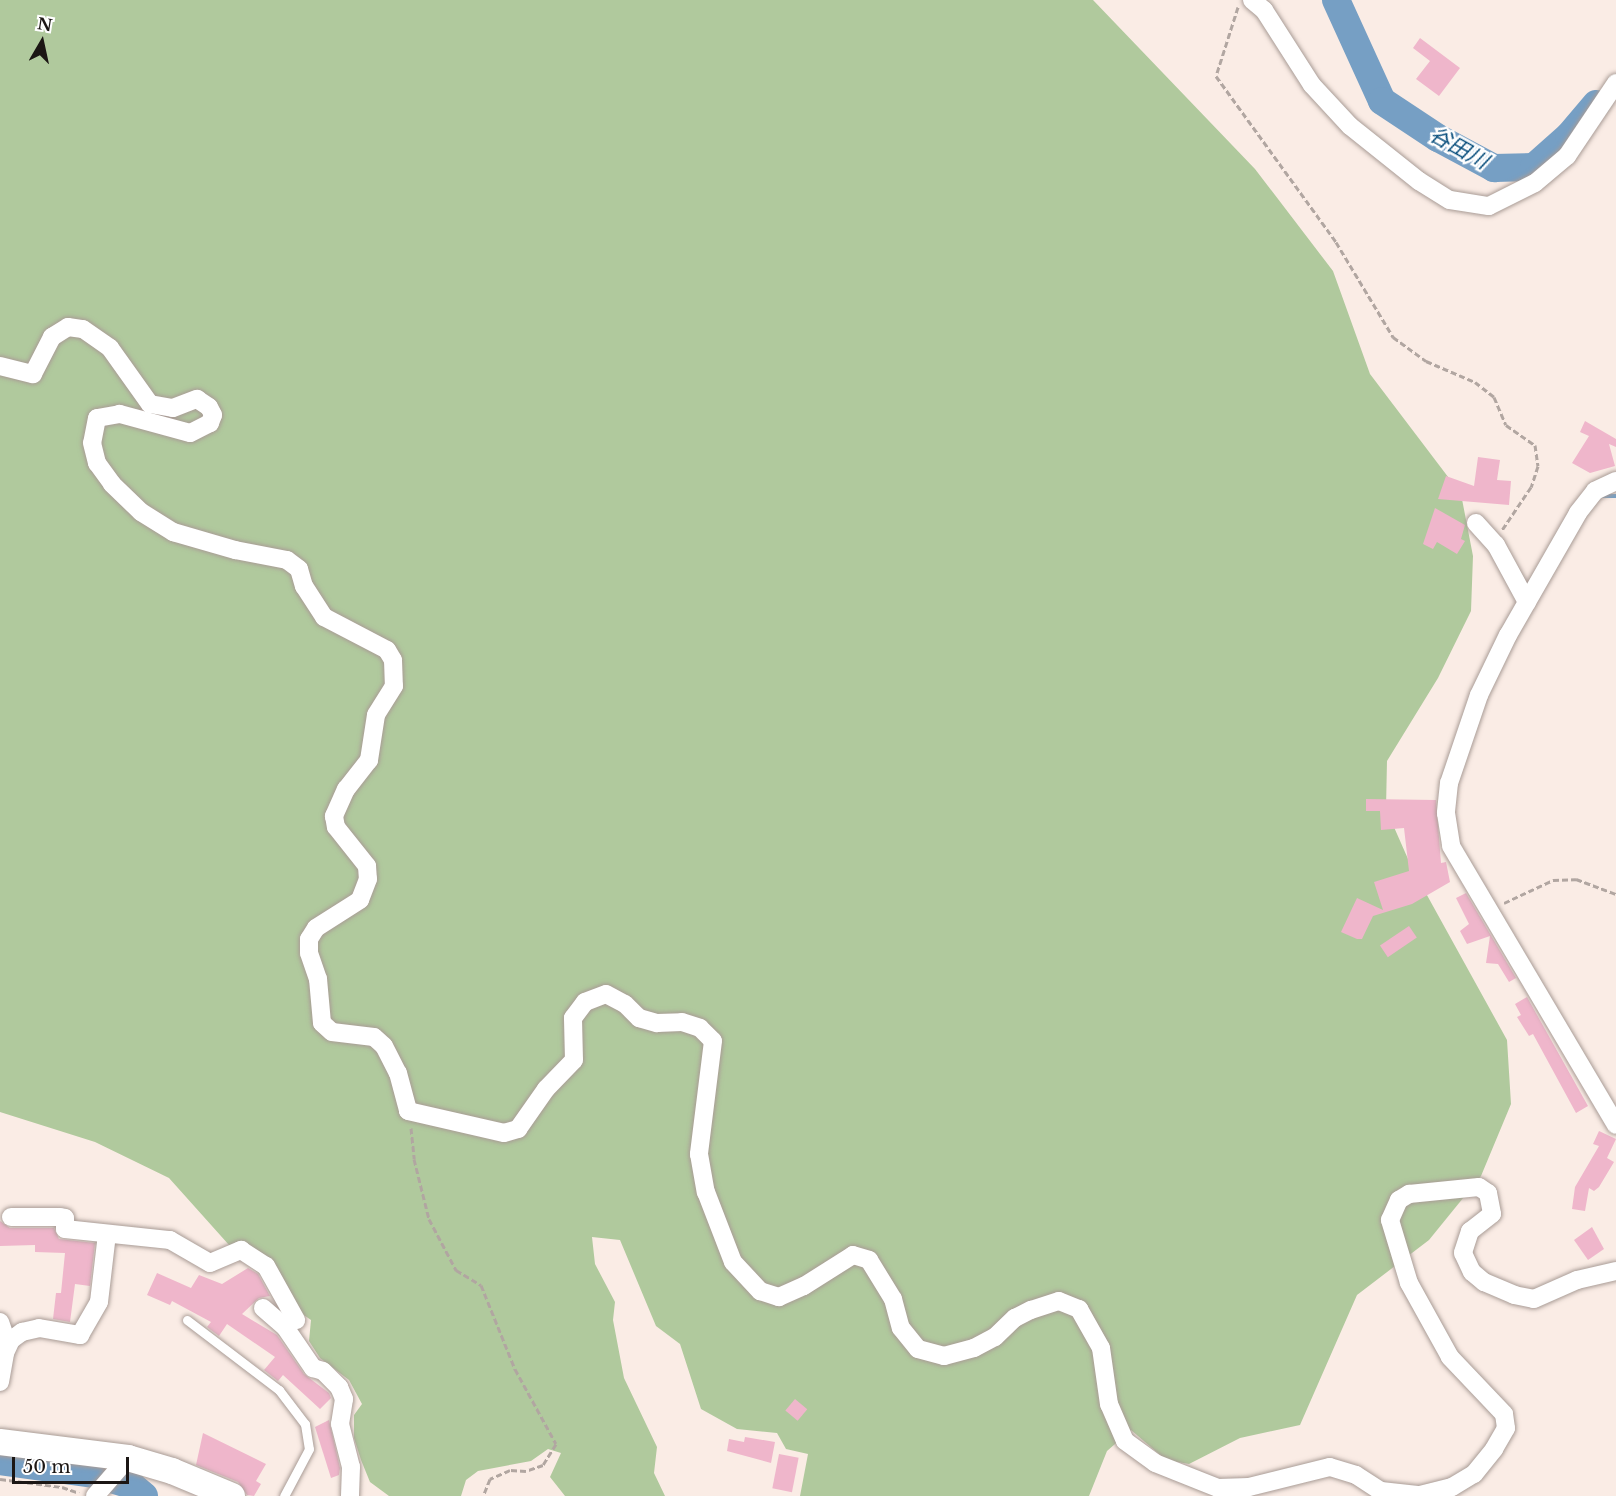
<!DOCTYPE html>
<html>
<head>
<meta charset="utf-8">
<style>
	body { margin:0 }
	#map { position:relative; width:1616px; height:1496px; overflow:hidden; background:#faece5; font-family:"Libre Baskerville","Noto Sans JP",serif }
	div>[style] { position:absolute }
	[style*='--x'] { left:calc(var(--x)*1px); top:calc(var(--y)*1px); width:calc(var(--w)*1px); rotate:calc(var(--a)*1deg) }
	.green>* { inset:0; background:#b0c99d }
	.stream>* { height:4.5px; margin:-2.25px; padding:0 2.25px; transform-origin:2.25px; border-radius:2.25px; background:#769fc4 }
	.river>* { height:28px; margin:-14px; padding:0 14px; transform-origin:14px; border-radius:14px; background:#769fc4 }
	.building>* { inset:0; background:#efb6cb; transform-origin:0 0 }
	.path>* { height:3px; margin-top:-1.5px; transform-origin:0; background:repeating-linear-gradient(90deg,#b1a6a1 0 6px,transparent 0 9px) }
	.roads { filter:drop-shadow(0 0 2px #a99c96) drop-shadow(0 0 2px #a99c96) }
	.lane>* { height:9px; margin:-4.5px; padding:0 4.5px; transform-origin:4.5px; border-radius:4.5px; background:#fff }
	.street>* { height:18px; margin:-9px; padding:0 9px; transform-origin:9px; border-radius:9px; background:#fff }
	.secondary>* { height:26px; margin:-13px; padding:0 13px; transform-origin:13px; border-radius:13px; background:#fff }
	span { translate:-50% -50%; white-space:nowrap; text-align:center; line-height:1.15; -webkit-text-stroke:5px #fff; paint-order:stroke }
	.water-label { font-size:21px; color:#034a79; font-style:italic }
	.north { position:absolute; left:12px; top:12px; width:60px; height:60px; -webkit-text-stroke:4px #fff; paint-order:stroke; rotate:9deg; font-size:16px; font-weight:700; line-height:24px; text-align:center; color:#1b1614 }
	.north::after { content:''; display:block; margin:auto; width:21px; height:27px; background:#1b1614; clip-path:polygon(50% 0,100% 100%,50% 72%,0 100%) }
	.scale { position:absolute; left:12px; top:1457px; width:117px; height:27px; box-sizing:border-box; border:3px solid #1b1614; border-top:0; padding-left:8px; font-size:18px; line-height:21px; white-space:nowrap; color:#1b1614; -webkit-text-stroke:4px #fff; paint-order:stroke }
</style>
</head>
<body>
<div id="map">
	<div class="green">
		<i style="clip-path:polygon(0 0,1093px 0,1255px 169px,1333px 271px,1370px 374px,1461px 494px,1473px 556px,1471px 611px,1438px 678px,1387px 761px,1386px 809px,1412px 868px,1507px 1040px,1511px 1104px,1481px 1176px,1429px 1240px,1357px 1295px,1300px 1425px,1240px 1438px,1189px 1464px,1166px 1460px,1131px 1430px,1107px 1451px,1089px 1496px,800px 1496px,808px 1454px,786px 1449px,777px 1433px,737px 1429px,701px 1409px,680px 1344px,656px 1326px,620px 1240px,592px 1237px,595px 1264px,615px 1302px,613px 1320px,624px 1378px,657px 1447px,654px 1473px,665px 1496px,565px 1496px,550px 1477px,561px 1453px,548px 1449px,531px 1461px,478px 1471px,466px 1480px,461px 1496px,389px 1496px,370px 1482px,361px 1460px,354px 1438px,354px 1415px,362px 1404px,349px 1380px,320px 1358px,309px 1341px,311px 1320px,295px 1309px,250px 1247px,229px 1245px,169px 1178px,95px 1142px,0 1112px)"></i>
	</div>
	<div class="stream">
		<i style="--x:1601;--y:496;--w:15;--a:0"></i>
	</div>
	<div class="river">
		<i style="--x:1336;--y:0;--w:111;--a:65.5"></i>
		<i style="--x:1382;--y:101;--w:67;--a:33.5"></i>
		<i style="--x:1438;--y:138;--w:64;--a:28.2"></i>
		<i style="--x:1494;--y:168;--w:40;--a:-1.4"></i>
		<i style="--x:1534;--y:167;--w:47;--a:-41.5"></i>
		<i style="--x:1569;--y:136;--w:42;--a:-49.8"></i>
		<i style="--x:0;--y:1461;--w:96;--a:7.8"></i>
		<i style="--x:95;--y:1474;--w:38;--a:17"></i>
		<i style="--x:131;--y:1485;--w:17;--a:40"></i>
	</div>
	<div class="building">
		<i style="clip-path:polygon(1420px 38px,1460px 68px,1439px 96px,1416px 79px,1430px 61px,1413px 48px)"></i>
		<i style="clip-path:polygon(1585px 421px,1616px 439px,1616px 447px,1609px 444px,1615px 466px,1590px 473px,1572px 463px,1589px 436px,1580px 432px)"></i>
		<i style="clip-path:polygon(1478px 457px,1500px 460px,1497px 480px,1511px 481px,1509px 505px,1438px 499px,1446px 476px,1474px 486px)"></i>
		<i style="clip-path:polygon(1435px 508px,1465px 525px,1461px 539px,1465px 541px,1457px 554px,1437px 542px,1433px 549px,1423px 544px)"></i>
		<i style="clip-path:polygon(1366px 799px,1436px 800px,1441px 863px,1446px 862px,1450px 882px,1412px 904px,1373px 916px,1362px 939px,1357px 939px,1341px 932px,1357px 898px,1383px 910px,1374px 882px,1409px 871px,1404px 828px,1381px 830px,1380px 811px,1366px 811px)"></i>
		<i style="clip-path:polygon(1466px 893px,1516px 978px,1509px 982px,1498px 964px,1486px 963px,1490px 936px,1467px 944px,1460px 931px,1469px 924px,1456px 898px)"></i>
		<i style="left:1409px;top:926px;width:14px;height:35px;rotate:56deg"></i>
		<i style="clip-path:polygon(1527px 997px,1588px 1106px,1576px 1113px,1533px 1034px,1529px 1036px,1517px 1017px,1521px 1015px,1515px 1004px)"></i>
		<i style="clip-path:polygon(1599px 1131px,1616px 1139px,1607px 1158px,1614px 1162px,1599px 1187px,1594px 1191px,1589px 1188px,1585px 1211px,1572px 1209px,1575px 1187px,1599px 1146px,1593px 1144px)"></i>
		<i style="clip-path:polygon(0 1221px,10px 1228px,54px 1228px,59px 1239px,95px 1243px,90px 1286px,75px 1284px,70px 1322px,53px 1319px,56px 1293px,61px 1293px,65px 1253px,35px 1252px,35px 1245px,0 1246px)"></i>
		<i style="clip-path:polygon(1592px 1227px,1604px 1249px,1588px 1260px,1574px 1240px)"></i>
		<i style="clip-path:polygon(248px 1268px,258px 1274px,270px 1296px,259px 1298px,242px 1314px,277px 1335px,304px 1374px,329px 1393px,331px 1398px,320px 1409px,283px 1375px,278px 1381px,264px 1370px,275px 1357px,227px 1324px,219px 1336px,207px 1327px,211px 1322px,172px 1301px,170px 1305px,147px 1295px,157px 1273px,191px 1288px,199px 1275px,222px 1284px)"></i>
		<i style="left:795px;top:1399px;width:16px;height:15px;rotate:40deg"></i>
		<i style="clip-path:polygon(329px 1420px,340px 1468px,339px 1475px,331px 1478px,315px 1427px)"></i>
		<i style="clip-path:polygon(203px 1433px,266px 1464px,256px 1481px,261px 1484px,254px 1496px,247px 1495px,238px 1482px,196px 1465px)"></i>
		<i style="clip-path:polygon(745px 1437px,775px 1442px,771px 1463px,727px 1451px,729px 1439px,744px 1442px)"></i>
		<i style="left:779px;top:1454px;width:20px;height:35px;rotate:11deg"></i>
	</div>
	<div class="path">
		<i style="--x:1238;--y:7;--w:72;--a:107.7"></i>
		<i style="--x:1216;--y:76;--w:205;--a:54.1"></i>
		<i style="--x:1336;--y:242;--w:111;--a:59"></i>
		<i style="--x:1393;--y:337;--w:41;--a:36"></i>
		<i style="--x:1426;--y:361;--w:53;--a:23.2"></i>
		<i style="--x:1475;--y:382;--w:24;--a:38"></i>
		<i style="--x:1494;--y:397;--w:30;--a:67"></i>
		<i style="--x:1506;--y:425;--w:35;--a:35"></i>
		<i style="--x:1535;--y:445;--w:21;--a:82"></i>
		<i style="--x:1538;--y:466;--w:22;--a:108"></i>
		<i style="--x:1531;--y:487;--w:52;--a:124"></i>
		<i style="--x:1504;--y:903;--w:54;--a:-25.1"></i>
		<i style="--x:1553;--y:880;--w:23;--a:-2"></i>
		<i style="--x:1576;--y:879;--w:43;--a:20.6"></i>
		<i style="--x:411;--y:1128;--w:31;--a:84"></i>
		<i style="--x:414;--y:1159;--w:62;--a:76"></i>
		<i style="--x:429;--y:1219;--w:58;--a:62.1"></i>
		<i style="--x:456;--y:1270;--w:29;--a:31"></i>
		<i style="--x:481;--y:1285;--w:91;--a:68"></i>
		<i style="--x:515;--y:1369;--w:85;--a:61.3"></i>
		<i style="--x:556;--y:1444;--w:25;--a:122"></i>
		<i style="--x:543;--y:1465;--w:18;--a:161"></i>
		<i style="--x:526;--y:1471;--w:16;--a:-176"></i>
		<i style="--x:510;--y:1470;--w:22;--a:156"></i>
		<i style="--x:490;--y:1479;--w:18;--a:112"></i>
		<i style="--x:0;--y:1479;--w:63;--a:7.4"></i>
		<i style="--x:62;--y:1487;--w:18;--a:19"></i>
	</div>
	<div class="roads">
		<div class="lane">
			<i style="--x:187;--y:1320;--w:116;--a:37.3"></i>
			<i style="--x:279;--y:1390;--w:43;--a:52.6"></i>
			<i style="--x:305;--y:1424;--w:25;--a:81"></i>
			<i style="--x:309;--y:1449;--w:53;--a:118"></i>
		</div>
		<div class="street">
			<i style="--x:1252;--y:0;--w:16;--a:40"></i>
			<i style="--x:1264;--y:10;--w:89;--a:57.4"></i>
			<i style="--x:1312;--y:85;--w:56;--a:47.2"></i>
			<i style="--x:1350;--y:126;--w:88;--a:38.6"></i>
			<i style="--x:1419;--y:181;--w:36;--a:32"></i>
			<i style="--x:1450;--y:200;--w:39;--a:9"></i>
			<i style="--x:1489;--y:206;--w:51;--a:-26.6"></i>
			<i style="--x:1535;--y:183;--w:42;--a:-40.2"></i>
			<i style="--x:1567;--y:156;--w:88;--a:-56.1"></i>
			<i style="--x:0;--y:366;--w:34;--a:14"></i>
			<i style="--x:33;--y:374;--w:42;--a:-62.8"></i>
			<i style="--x:52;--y:337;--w:19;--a:-32"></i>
			<i style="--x:68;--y:327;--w:15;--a:8"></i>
			<i style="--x:83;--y:329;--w:33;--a:35"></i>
			<i style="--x:110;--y:348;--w:69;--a:54.5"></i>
			<i style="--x:150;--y:404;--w:23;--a:10"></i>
			<i style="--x:173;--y:408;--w:26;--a:-21"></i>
			<i style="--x:197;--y:399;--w:14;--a:34"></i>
			<i style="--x:209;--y:407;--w:9;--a:63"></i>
			<i style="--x:213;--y:415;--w:9;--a:111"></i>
			<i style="--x:210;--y:423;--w:22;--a:153"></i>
			<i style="--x:190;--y:433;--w:73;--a:-164.8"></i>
			<i style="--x:120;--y:414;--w:23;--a:170"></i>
			<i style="--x:97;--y:418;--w:25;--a:101"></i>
			<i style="--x:92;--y:443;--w:21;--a:76"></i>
			<i style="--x:97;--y:463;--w:26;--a:54"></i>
			<i style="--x:112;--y:484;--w:40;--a:44"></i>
			<i style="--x:141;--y:512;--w:38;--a:32"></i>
			<i style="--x:173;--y:532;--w:65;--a:16.2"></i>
			<i style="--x:235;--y:550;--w:53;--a:10.9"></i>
			<i style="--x:287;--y:560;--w:15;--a:37"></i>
			<i style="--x:299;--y:569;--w:18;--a:74"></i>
			<i style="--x:304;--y:586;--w:37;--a:57"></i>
			<i style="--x:324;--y:617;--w:71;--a:27.6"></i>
			<i style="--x:387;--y:650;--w:12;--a:59"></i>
			<i style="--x:393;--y:660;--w:26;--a:88"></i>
			<i style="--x:394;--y:686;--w:34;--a:122"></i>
			<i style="--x:376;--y:715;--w:46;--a:98.8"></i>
			<i style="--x:369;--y:760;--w:37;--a:128"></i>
			<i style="--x:346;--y:789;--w:30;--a:114"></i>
			<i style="--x:334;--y:816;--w:11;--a:80"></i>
			<i style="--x:336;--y:827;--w:50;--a:51.5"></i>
			<i style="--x:367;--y:866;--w:13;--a:86"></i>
			<i style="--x:368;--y:879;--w:22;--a:111"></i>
			<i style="--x:360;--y:900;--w:52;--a:147.5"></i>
			<i style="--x:316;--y:928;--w:13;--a:122"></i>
			<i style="--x:309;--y:939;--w:14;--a:90"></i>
			<i style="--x:309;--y:953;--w:28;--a:71"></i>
			<i style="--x:318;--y:979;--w:44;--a:84.8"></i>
			<i style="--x:322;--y:1023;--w:13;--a:42"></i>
			<i style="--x:332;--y:1032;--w:42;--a:6.8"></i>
			<i style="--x:374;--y:1037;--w:13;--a:42"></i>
			<i style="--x:384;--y:1046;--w:30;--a:63"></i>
			<i style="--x:398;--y:1073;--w:39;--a:75"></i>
			<i style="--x:408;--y:1111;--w:98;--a:12.9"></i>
			<i style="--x:504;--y:1133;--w:15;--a:-16"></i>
			<i style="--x:518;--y:1129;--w:49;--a:-55"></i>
			<i style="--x:546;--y:1089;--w:40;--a:-46"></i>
			<i style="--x:574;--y:1060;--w:42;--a:-91.4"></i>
			<i style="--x:573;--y:1018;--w:20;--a:-53"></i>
			<i style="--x:585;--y:1002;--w:22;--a:-21"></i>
			<i style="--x:606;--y:994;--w:21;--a:28"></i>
			<i style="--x:625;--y:1004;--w:20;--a:45"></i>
			<i style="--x:639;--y:1018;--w:19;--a:16"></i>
			<i style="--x:657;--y:1023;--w:25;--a:-2"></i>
			<i style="--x:682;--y:1022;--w:19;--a:18"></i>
			<i style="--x:700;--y:1028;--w:18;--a:45"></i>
			<i style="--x:713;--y:1041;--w:114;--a:97.1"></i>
			<i style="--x:699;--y:1154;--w:39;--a:80"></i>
			<i style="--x:706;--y:1192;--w:75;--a:68.9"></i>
			<i style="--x:733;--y:1262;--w:40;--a:47"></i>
			<i style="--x:760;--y:1291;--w:20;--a:18"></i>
			<i style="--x:779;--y:1297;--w:27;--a:-24"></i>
			<i style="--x:804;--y:1286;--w:58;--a:-32.3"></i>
			<i style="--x:853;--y:1255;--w:17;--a:17"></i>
			<i style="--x:869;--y:1260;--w:46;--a:58.4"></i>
			<i style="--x:893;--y:1299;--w:30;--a:75"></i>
			<i style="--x:901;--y:1328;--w:27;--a:51"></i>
			<i style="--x:918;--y:1349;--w:27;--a:15"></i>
			<i style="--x:944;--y:1356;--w:31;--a:-15"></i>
			<i style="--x:974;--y:1348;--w:24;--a:-28"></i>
			<i style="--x:995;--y:1337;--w:28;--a:-44"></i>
			<i style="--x:1015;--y:1318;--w:18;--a:-27"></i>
			<i style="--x:1031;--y:1310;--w:29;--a:-18"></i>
			<i style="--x:1059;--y:1301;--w:22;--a:22"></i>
			<i style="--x:1079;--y:1309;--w:45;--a:60.6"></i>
			<i style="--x:1101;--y:1348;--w:57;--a:81.9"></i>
			<i style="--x:1109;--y:1404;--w:40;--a:66.6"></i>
			<i style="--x:1125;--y:1441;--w:37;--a:36"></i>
			<i style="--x:1155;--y:1463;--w:68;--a:21.6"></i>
			<i style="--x:1218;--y:1488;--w:31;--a:-2"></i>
			<i style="--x:1249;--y:1487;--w:83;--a:-13.9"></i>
			<i style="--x:1330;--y:1467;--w:27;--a:17"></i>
			<i style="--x:1356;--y:1475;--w:30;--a:33"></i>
			<i style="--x:1381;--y:1491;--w:39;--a:6"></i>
			<i style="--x:1420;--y:1495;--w:33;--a:-14"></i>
			<i style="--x:1452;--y:1487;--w:26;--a:-31"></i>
			<i style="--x:1474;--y:1474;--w:32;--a:-51"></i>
			<i style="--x:1494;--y:1449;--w:24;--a:-60"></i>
			<i style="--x:1506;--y:1428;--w:14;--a:-98"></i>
			<i style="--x:1504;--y:1414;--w:79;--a:-133.5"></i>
			<i style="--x:1450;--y:1357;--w:85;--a:-119"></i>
			<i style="--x:1409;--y:1283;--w:66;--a:-106.8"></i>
			<i style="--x:1390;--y:1220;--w:22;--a:-66"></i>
			<i style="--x:1399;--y:1200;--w:12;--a:-31"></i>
			<i style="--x:1409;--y:1194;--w:70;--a:-5.7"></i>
			<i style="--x:1479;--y:1187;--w:11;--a:34"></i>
			<i style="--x:1488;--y:1193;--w:21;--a:79"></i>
			<i style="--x:1492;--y:1214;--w:28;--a:142"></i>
			<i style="--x:1470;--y:1231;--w:23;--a:108"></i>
			<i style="--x:1463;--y:1253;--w:21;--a:65"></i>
			<i style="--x:1472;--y:1272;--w:16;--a:40"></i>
			<i style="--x:1484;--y:1282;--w:33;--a:23"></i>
			<i style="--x:1514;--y:1295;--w:20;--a:11"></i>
			<i style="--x:1534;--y:1299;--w:47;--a:-23.8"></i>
			<i style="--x:1577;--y:1280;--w:40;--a:-13"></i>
			<i style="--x:1616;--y:481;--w:23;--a:155"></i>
			<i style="--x:1595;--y:491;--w:28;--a:128"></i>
			<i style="--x:1578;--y:513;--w:141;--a:119.8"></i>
			<i style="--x:1508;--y:635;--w:67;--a:115.8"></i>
			<i style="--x:1479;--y:695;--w:93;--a:108.8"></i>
			<i style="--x:1449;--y:783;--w:30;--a:96"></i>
			<i style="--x:1446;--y:813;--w:33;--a:81"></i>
			<i style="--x:1451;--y:846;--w:324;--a:59.4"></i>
			<i style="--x:1476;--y:523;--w:30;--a:48"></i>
			<i style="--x:1496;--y:545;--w:65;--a:61.5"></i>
			<i style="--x:11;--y:1217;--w:49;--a:0"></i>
			<i style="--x:60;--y:1217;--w:5;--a:11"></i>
			<i style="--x:65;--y:1218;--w:11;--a:90"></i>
			<i style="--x:65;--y:1229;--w:106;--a:6"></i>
			<i style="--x:170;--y:1240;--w:46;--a:29.9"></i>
			<i style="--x:210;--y:1263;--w:34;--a:-23"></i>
			<i style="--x:241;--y:1250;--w:30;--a:33"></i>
			<i style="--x:266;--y:1266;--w:62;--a:60.9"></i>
			<i style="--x:263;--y:1308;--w:29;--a:41"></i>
			<i style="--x:285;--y:1327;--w:50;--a:55.7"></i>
			<i style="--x:313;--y:1368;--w:10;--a:17"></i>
			<i style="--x:323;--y:1371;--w:23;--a:45"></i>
			<i style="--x:339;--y:1387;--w:13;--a:67"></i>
			<i style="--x:344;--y:1399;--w:25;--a:99"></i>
			<i style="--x:340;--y:1424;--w:44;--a:75.7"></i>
			<i style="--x:351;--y:1467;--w:29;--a:92"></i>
			<i style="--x:0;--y:1322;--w:24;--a:71"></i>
			<i style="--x:0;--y:1382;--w:29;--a:-80"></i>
			<i style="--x:5;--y:1353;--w:14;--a:-65"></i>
			<i style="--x:11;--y:1340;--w:14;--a:-36"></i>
			<i style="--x:22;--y:1332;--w:17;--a:-13"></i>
			<i style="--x:39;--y:1328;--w:42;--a:9.7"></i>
			<i style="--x:80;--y:1335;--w:38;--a:-60"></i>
			<i style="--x:99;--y:1302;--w:68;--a:-83.3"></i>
			<i style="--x:95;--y:1496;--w:50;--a:-49"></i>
		</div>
		<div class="secondary">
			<i style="--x:0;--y:1442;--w:129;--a:7.1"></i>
			<i style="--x:128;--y:1458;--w:46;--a:16.5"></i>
			<i style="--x:172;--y:1471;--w:65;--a:22.6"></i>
		</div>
	</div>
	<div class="water-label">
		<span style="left:1459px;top:148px;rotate:29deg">谷田川</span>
	</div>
	<div class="north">N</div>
	<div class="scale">50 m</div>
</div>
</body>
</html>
